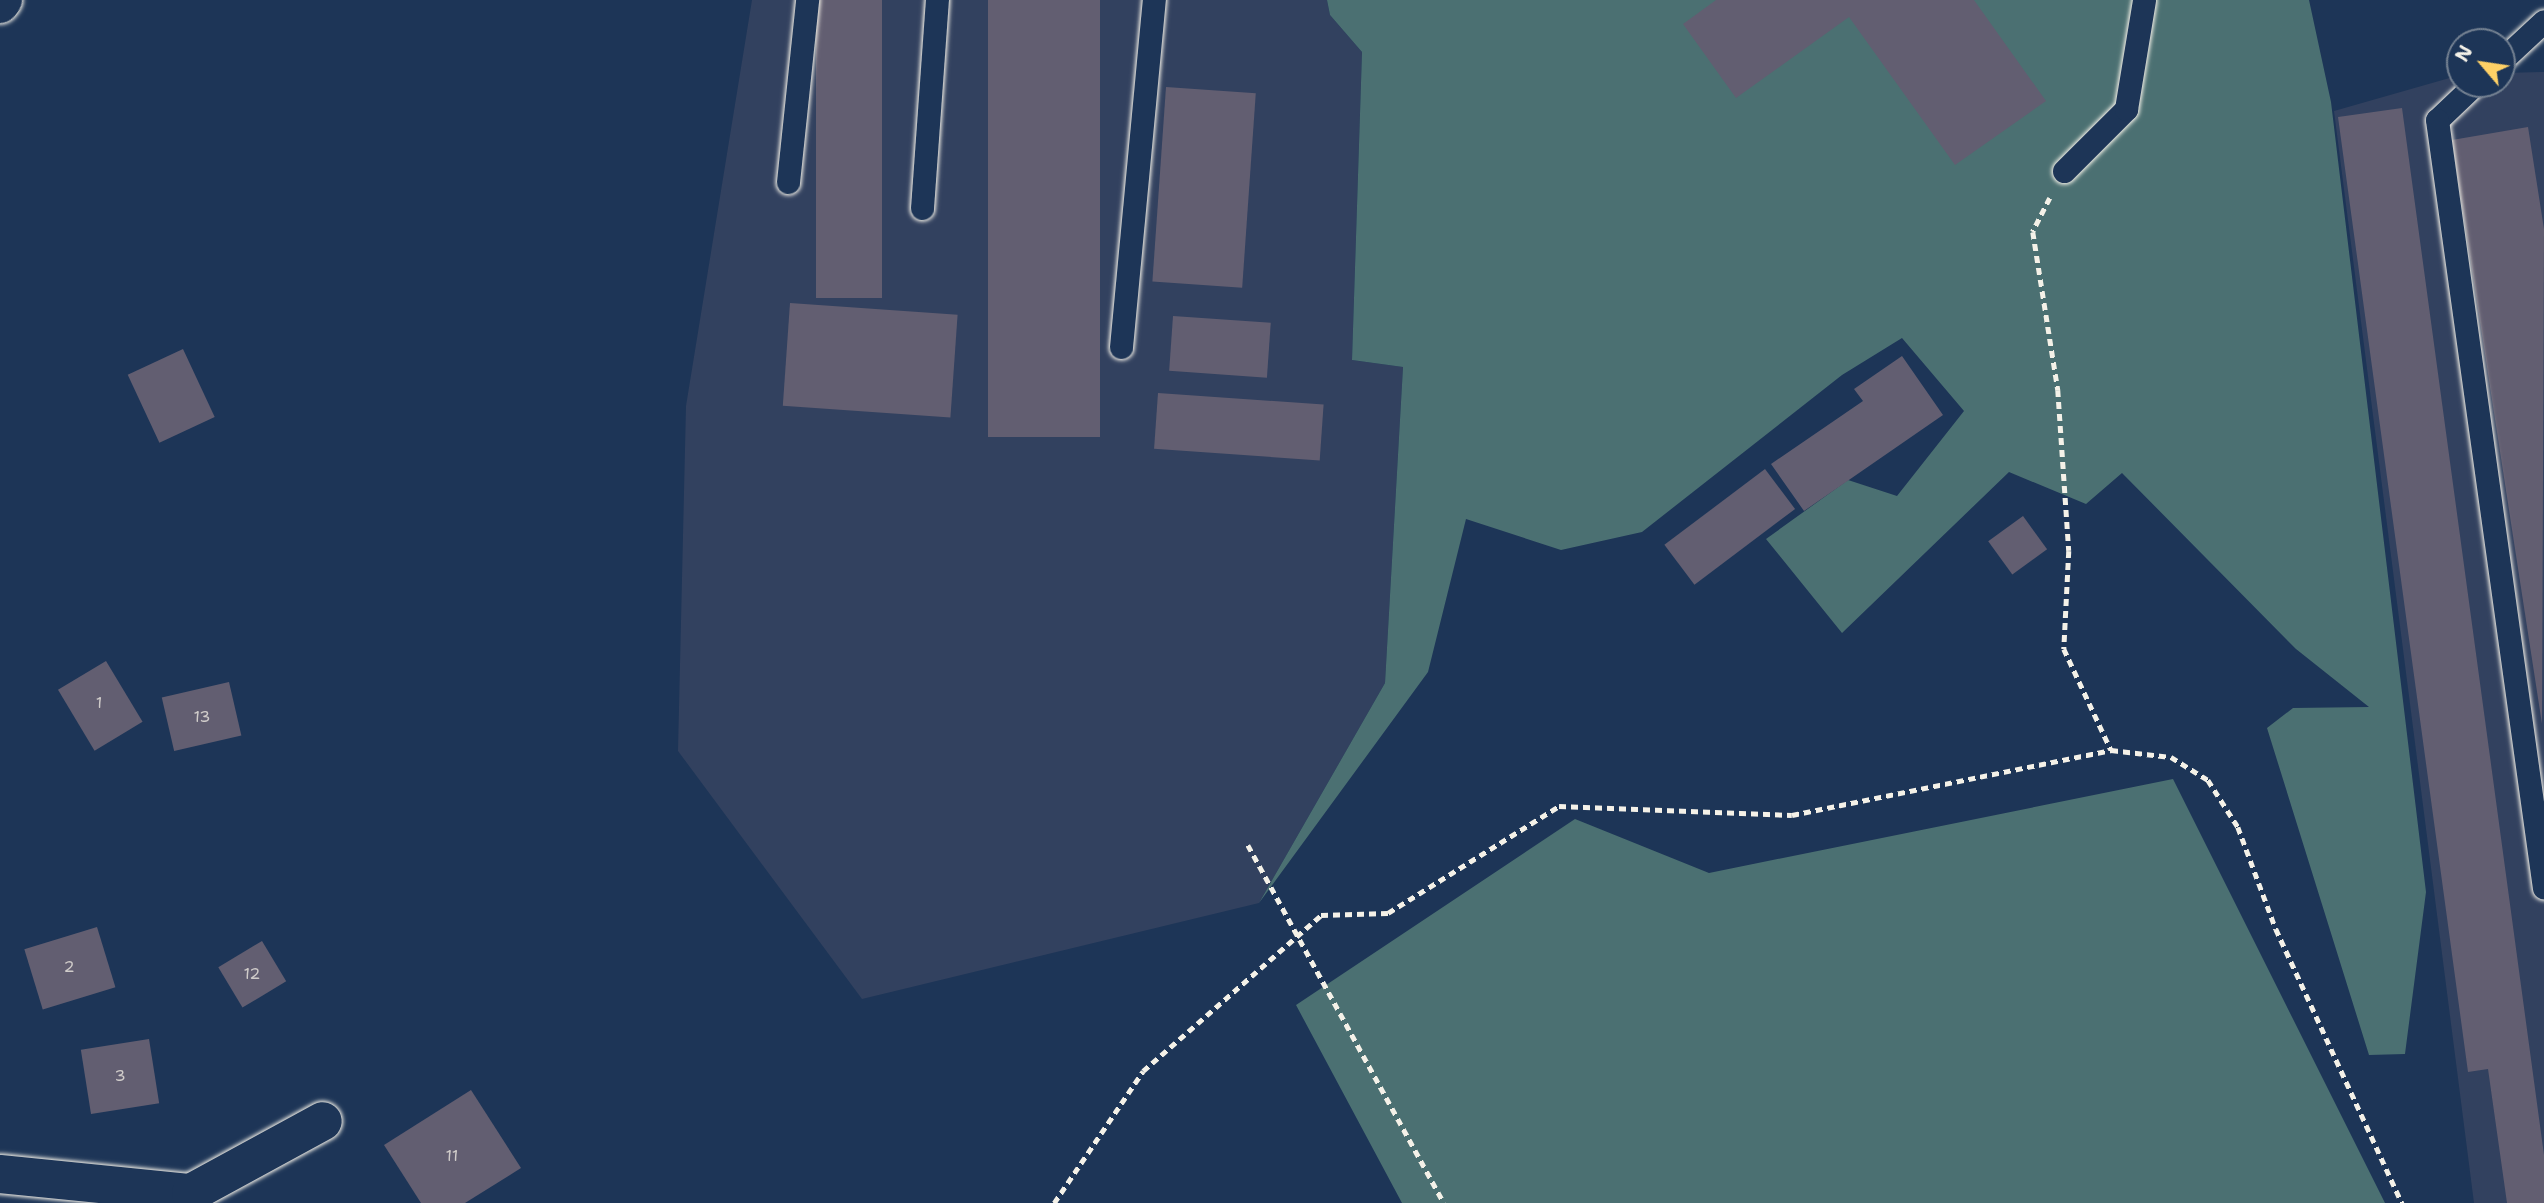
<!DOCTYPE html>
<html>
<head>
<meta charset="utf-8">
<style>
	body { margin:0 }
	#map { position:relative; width:2544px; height:1203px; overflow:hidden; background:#1d3557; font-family:"Shantell Sans",sans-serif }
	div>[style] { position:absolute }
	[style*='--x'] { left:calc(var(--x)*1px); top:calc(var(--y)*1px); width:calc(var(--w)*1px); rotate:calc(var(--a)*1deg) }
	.built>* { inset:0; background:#32415f }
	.green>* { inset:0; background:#4b7072 }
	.building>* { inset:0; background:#625e71; transform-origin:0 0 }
	.path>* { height:4.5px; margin-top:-2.25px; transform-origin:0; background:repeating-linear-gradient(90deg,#f4f1e8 0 7px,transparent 0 12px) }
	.roads { filter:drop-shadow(0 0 2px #f4f1e8) drop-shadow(0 0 2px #f4f1e8) }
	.lane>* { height:23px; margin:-11.5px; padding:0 11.5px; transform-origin:11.5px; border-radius:11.5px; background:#1d3557 }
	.street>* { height:38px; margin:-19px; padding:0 19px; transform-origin:19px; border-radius:19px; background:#1d3557 }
	.secondary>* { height:38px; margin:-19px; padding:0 19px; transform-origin:19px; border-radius:19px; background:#1d3557 }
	span { translate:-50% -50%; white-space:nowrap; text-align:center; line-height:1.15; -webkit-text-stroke:5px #1d3557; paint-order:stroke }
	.number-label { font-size:16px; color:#d0ccca }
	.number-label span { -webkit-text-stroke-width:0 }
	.north { position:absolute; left:2446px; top:28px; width:70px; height:70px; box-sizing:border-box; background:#1d3557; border:2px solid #738091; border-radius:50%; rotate:299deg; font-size:19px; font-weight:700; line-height:28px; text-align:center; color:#f4f1e8 }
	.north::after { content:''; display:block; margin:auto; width:24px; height:32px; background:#ffd166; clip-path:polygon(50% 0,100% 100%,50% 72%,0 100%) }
</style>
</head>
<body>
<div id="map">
	<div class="built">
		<i style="clip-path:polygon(752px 0,1327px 0,1330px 15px,1362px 52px,1352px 360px,1403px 367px,1385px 683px,1259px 903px,862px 999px,678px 751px,686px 406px)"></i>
		<i style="clip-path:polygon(2544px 72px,2544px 1203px,2474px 1203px,2334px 111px,2460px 75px,2460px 84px,2502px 84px,2502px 73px)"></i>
	</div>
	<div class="green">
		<i style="clip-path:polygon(1327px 0,2309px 0,2331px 102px,2426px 892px,2405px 1054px,2369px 1055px,2267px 728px,2293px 708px,2369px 707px,2296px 649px,2122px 473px,2086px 504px,2009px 472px,1842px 633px,1766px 539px,1848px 480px,1897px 496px,1964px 411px,1902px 338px,1842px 375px,1642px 532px,1561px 550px,1466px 519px,1428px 672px,1259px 903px,1385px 683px,1403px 367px,1352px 360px,1362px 52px,1330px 15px)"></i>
		<i style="clip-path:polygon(2173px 779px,2385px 1203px,1402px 1203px,1296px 1005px,1575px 819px,1709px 873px)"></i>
	</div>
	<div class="building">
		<i style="left:816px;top:0;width:66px;height:298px"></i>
		<i style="left:988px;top:0;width:112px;height:437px"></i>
		<i style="clip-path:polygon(1716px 0,1974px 0,2046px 101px,1955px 165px,1849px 17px,1736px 98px,1683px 24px)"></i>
		<i style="left:1166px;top:87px;width:90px;height:195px;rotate:4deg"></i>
		<i style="clip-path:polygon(2402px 108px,2544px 1155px,2544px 1203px,2507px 1203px,2488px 1069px,2468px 1072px,2338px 117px)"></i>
		<i style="clip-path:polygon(2528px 127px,2544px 229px,2542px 724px,2452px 140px)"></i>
		<i style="left:790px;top:303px;width:168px;height:103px;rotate:4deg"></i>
		<i style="left:1173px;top:316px;width:98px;height:55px;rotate:4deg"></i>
		<i style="left:183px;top:349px;width:75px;height:61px;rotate:65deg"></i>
		<i style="clip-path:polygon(1902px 356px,1943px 415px,1804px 511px,1771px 464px,1863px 401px,1854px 389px)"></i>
		<i style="left:1158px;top:393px;width:166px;height:56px;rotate:4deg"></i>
		<i style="left:1765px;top:469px;width:50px;height:126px;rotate:53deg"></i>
		<i style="left:2023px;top:516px;width:41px;height:43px;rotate:54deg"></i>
		<i style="left:106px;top:661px;width:71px;height:56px;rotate:59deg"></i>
		<i style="left:229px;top:682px;width:55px;height:69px;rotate:77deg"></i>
		<i style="left:97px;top:927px;width:63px;height:76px;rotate:73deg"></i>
		<i style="left:262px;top:941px;width:47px;height:51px;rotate:59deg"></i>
		<i style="left:149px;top:1039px;width:65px;height:69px;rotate:81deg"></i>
		<i style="clip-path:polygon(471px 1090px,521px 1168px,465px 1203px,421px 1203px,384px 1145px)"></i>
	</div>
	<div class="path">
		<i style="--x:2050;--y:198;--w:38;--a:117"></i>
		<i style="--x:2033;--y:232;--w:160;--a:81"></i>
		<i style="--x:2058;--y:390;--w:161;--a:86.1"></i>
		<i style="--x:2069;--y:551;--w:98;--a:92.9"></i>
		<i style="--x:2064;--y:649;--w:111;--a:65"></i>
		<i style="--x:1248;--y:845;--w:408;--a:61.3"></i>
		<i style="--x:1054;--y:1203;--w:159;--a:-56"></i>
		<i style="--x:1143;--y:1071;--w:237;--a:-41.2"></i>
		<i style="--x:1321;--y:915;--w:67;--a:-1.7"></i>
		<i style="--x:1388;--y:913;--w:202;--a:-32"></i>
		<i style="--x:1559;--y:806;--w:233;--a:2.2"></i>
		<i style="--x:1792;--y:815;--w:326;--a:-11.5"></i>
		<i style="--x:2111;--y:750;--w:60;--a:6.7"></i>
		<i style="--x:2171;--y:757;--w:44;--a:31.9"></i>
		<i style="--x:2208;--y:780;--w:56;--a:57.4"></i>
		<i style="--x:2238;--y:827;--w:109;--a:69.6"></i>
		<i style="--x:2276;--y:929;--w:302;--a:65.3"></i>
	</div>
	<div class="roads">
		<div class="lane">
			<i style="--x:2502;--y:60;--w:57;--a:-42.9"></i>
			<i style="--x:2475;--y:84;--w:52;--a:136.5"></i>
			<i style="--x:2437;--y:120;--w:775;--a:82.07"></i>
			<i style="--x:2064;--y:171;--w:88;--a:-45"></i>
			<i style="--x:2126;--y:109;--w:110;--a:-80.6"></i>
			<i style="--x:788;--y:182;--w:183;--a:-84"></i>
			<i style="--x:922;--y:208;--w:209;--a:-85.9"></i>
			<i style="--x:1121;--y:347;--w:349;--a:-84.6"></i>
		</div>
		<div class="street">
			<i style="--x:0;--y:1174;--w:192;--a:5.7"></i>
			<i style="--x:191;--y:1193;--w:150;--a:-28.6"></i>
		</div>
		<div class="secondary">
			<i style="--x:0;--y:4;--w:5;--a:-53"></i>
		</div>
	</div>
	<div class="number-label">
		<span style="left:99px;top:703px">1</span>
		<span style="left:202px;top:717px">13</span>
		<span style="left:69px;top:967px">2</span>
		<span style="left:252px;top:974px">12</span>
		<span style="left:120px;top:1076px">3</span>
		<span style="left:452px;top:1156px">11</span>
	</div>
	<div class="north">N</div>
</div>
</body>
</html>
